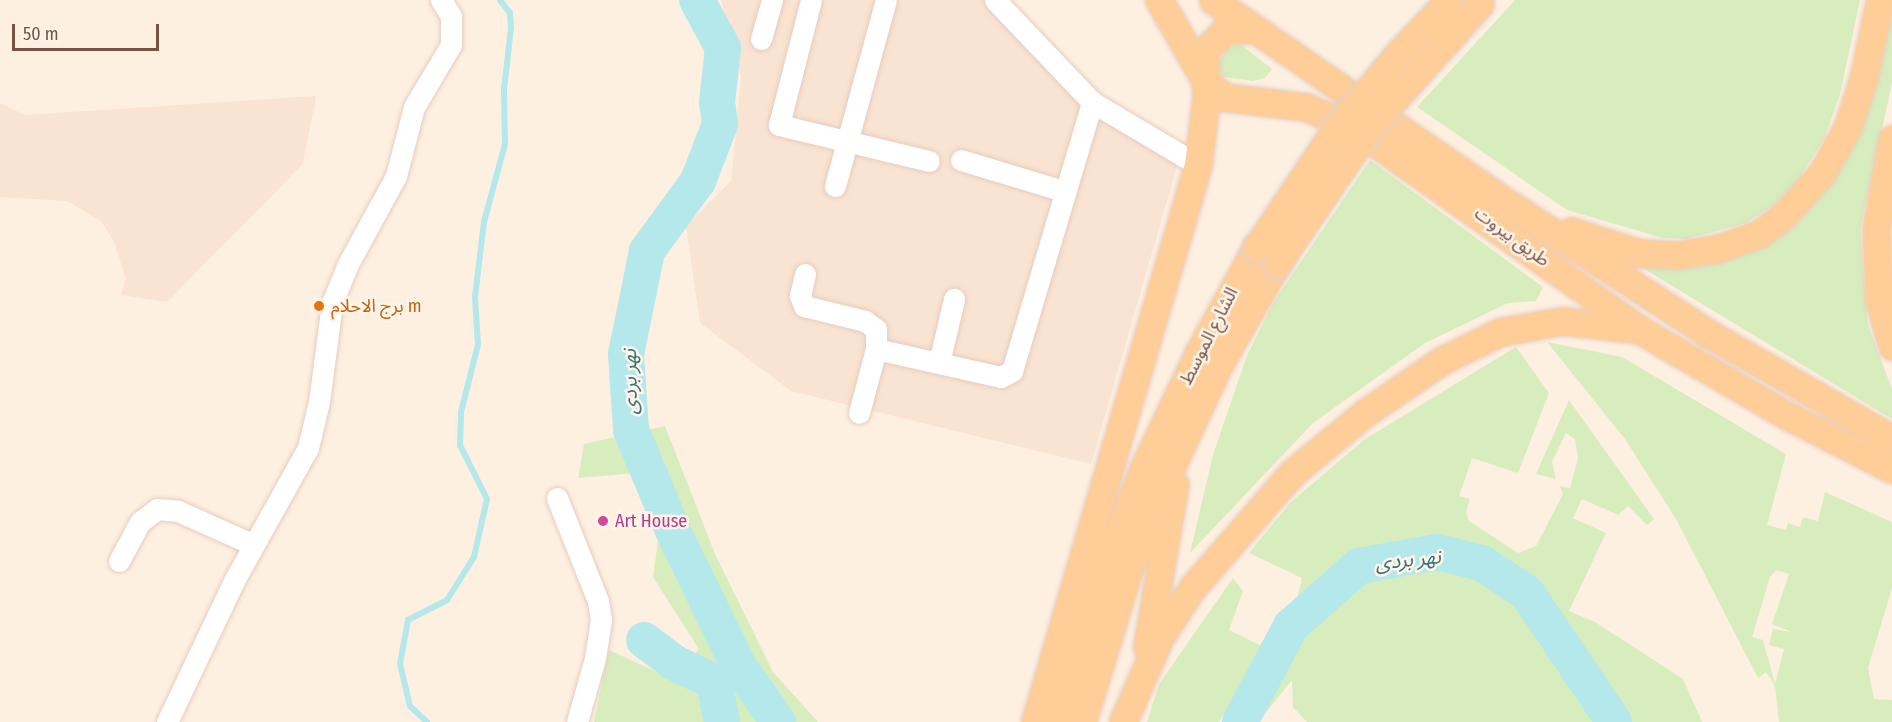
<!DOCTYPE html>
<html>
<head>
<meta charset="utf-8">
<style>
	body { margin:0 }
	#map { position:relative; width:1892px; height:722px; overflow:hidden; background:#fef0e1; font-family:"Fira Sans Condensed","Noto Sans Arabic",sans-serif }
	div>[style] { position:absolute }
	[style*='--x'] { left:calc(var(--x)*1px); top:calc(var(--y)*1px); width:calc(var(--w)*1px); rotate:calc(var(--a)*1deg) }
	.residential>* { inset:0; background:#f9e3d2 }
	.green>* { inset:0; background:#d7edbe }
	.stream>* { height:6px; margin:-3px; padding:0 3px; transform-origin:3px; border-radius:3px; background:#b4e8ea }
	.river>* { height:36px; margin:-18px; padding:0 18px; transform-origin:18px; border-radius:18px; background:#b4e8ea }
	.roads { filter:drop-shadow(0 0 2px #e6cdbe) drop-shadow(0 0 2px #e6cdbe) }
	.minor>* { height:21px; margin:-10.5px; padding:0 10.5px; transform-origin:10.5px; border-radius:10.5px; background:#fff }
	.major>* { height:27px; margin:-13.5px; padding:0 13.5px; transform-origin:13.5px; border-radius:13.5px; background:#ffcd98 }
	.bridges { filter:drop-shadow(0 0 2px #dcd2cf) drop-shadow(0 0 2px #dcd2cf) }
	.major-bridge>* { height:27px; margin:-13.5px; padding:0 13.5px; transform-origin:13.5px; border-radius:13.5px; background:#ffcd98 }
	.dots>* { width:16px; height:16px; translate:-50% -50%; box-sizing:border-box; border:3px solid #fff4ea; border-radius:50% }
	span { translate:-50% -50%; white-space:nowrap; text-align:center; line-height:1.15; -webkit-text-stroke:5px #fff4ea; paint-order:stroke }
	.street-label { font-size:18px; color:#795245 }
	.food-label { font-size:18px; color:#c56008 }
	.left { translate:0 -50%; text-align:left }
	.hotel-label { font-size:18px; color:#b23c85 }
	.water-label { font-size:20px; color:#357479; font-style:italic }
	.scale { position:absolute; left:12px; top:24px; width:147px; height:27px; box-sizing:border-box; border:3px solid #795245; border-top:0; padding-left:8px; font-size:18px; line-height:21px; white-space:nowrap; color:#795245; -webkit-text-stroke:4px #fff4ea; paint-order:stroke }
</style>
</head>
<body>
<div id="map">
	<div class="residential">
		<i style="clip-path:polygon(721px 0,991px 0,1067px 86px,1179px 159px,1091px 464px,791px 391px,700px 323px,686px 226px,731px 181px,741px 77px)"></i>
		<i style="clip-path:polygon(316px 96px,303px 164px,167px 302px,121px 295px,126px 279px,114px 242px,101px 221px,67px 201px,0 197px,0 103px,25px 115px)"></i>
	</div>
	<div class="green">
		<i style="clip-path:polygon(1515px 0,1860px 0,1840px 94px,1825px 137px,1799px 179px,1773px 206px,1746px 223px,1687px 239px,1663px 238px,1567px 210px,1417px 107px)"></i>
		<i style="clip-path:polygon(1892px 0,1892px 83px,1860px 230px,1868px 325px,1892px 389px,1892px 419px,1641px 267px,1710px 263px,1819px 191px)"></i>
		<i style="clip-path:polygon(1241px 45px,1272px 69px,1265px 78px,1253px 81px,1224px 77px,1216px 66px,1228px 47px)"></i>
		<i style="clip-path:polygon(1370px 160px,1543px 287px,1536px 301px,1508px 303px,1425px 343px,1313px 423px,1190px 553px,1213px 455px,1246px 358px,1273px 303px)"></i>
		<i style="clip-path:polygon(evenodd,1547px 342px,1622px 357px,1786px 454px,1767px 525px,1786px 530px,1788px 523px,1800px 527px,1803px 517px,1818px 521px,1825px 492px,1892px 522px,1892px 588px,1868px 668px,1874px 699px,1892px 700px,1892px 722px,1779px 722px,1775px 686px,1766px 672px,1758px 678px,1676px 519px,1625px 439px,1547px 342px,1776px 570px,1789px 574px,1772px 624px,1791px 632px,1773px 629px,1769px 645px,1784px 649px,1775px 684px,1763px 640px,1752px 637px,1770px 577px,1776px 570px)"></i>
		<i style="clip-path:polygon(1516px 347px,1549px 393px,1518px 473px,1472px 458px,1459px 496px,1470px 499px,1466px 512px,1469px 521px,1518px 553px,1536px 546px,1563px 494px,1560px 486px,1570px 488px,1578px 458px,1575px 439px,1566px 433px,1552px 462px,1556px 479px,1536px 474px,1569px 400px,1654px 519px,1647px 525px,1628px 506px,1618px 515px,1582px 499px,1573px 518px,1606px 533px,1569px 611px,1595px 622px,1683px 679px,1702px 722px,1307px 722px,1293px 707px,1292px 680px,1258px 722px,1248px 722px,1291px 653px,1291px 626px,1302px 578px,1249px 553px,1291px 502px,1365px 439px)"></i>
		<i style="clip-path:polygon(665px 426px,715px 554px,773px 672px,818px 722px,594px 722px,609px 650px,672px 679px,699px 649px,653px 577px,660px 527px,637px 473px,578px 478px,584px 444px)"></i>
		<i style="clip-path:polygon(1233px 578px,1243px 591px,1229px 630px,1266px 648px,1219px 722px,1147px 722px,1159px 684px)"></i>
	</div>
	<div class="stream">
		<i style="--x:427;--y:722;--w:23;--a:-137"></i>
		<i style="--x:410;--y:706;--w:43;--a:-103.4"></i>
		<i style="--x:400;--y:664;--w:45;--a:-79.7"></i>
		<i style="--x:408;--y:620;--w:44;--a:-27.1"></i>
		<i style="--x:447;--y:600;--w:51;--a:-57.9"></i>
		<i style="--x:474;--y:557;--w:59;--a:-77.4"></i>
		<i style="--x:487;--y:499;--w:60;--a:-116.6"></i>
		<i style="--x:460;--y:445;--w:33;--a:-88"></i>
		<i style="--x:461;--y:412;--w:69;--a:-75.8"></i>
		<i style="--x:478;--y:345;--w:48;--a:-93.6"></i>
		<i style="--x:475;--y:297;--w:76;--a:-83.2"></i>
		<i style="--x:484;--y:222;--w:81;--a:-74.9"></i>
		<i style="--x:505;--y:144;--w:54;--a:-91.1"></i>
		<i style="--x:504;--y:90;--w:62;--a:-83.6"></i>
		<i style="--x:511;--y:28;--w:15;--a:-94"></i>
		<i style="--x:510;--y:13;--w:16;--a:-128"></i>
	</div>
	<div class="river">
		<i style="--x:697;--y:0;--w:55;--a:61.6"></i>
		<i style="--x:723;--y:48;--w:54;--a:96.3"></i>
		<i style="--x:717;--y:102;--w:22;--a:82"></i>
		<i style="--x:720;--y:124;--w:61;--a:111.1"></i>
		<i style="--x:698;--y:181;--w:87;--a:126.1"></i>
		<i style="--x:647;--y:251;--w:105;--a:101.5"></i>
		<i style="--x:626;--y:354;--w:76;--a:86.2"></i>
		<i style="--x:631;--y:430;--w:114;--a:67.3"></i>
		<i style="--x:675;--y:535;--w:144;--a:64.1"></i>
		<i style="--x:738;--y:665;--w:70;--a:54.9"></i>
		<i style="--x:644;--y:640;--w:36;--a:37"></i>
		<i style="--x:673;--y:662;--w:46;--a:26"></i>
		<i style="--x:714;--y:682;--w:41;--a:78.7"></i>
		<i style="--x:1240;--y:722;--w:109;--a:-62"></i>
		<i style="--x:1291;--y:626;--w:91;--a:-41.4"></i>
		<i style="--x:1359;--y:566;--w:79;--a:-10.2"></i>
		<i style="--x:1437;--y:552;--w:46;--a:13.7"></i>
		<i style="--x:1482;--y:563;--w:54;--a:33.7"></i>
		<i style="--x:1527;--y:593;--w:156;--a:56"></i>
	</div>
	<div class="roads">
		<div class="minor">
			<i style="--x:811;--y:0;--w:129;--a:104.4"></i>
			<i style="--x:779;--y:125;--w:154;--a:13.5"></i>
			<i style="--x:995;--y:0;--w:141;--a:46.4"></i>
			<i style="--x:1092;--y:102;--w:123;--a:30.7"></i>
			<i style="--x:761;--y:39;--w:41;--a:-74.2"></i>
			<i style="--x:961;--y:160;--w:108;--a:16.8"></i>
			<i style="--x:835;--y:186;--w:193;--a:-74.7"></i>
			<i style="--x:805;--y:274;--w:22;--a:103"></i>
			<i style="--x:800;--y:295;--w:12;--a:70"></i>
			<i style="--x:804;--y:306;--w:63;--a:13.8"></i>
			<i style="--x:865;--y:321;--w:14;--a:36"></i>
			<i style="--x:876;--y:329;--w:20;--a:90"></i>
			<i style="--x:876;--y:349;--w:66;--a:104.9"></i>
			<i style="--x:876;--y:349;--w:128;--a:12.6"></i>
			<i style="--x:1001;--y:377;--w:13;--a:-29"></i>
			<i style="--x:1012;--y:371;--w:281;--a:-73.4"></i>
			<i style="--x:939;--y:363;--w:66;--a:-76.8"></i>
			<i style="--x:557;--y:498;--w:111;--a:68.3"></i>
			<i style="--x:598;--y:601;--w:19;--a:81"></i>
			<i style="--x:601;--y:620;--w:38;--a:99"></i>
			<i style="--x:595;--y:658;--w:66;--a:105.7"></i>
			<i style="--x:119;--y:561;--w:44;--a:-61.7"></i>
			<i style="--x:140;--y:522;--w:21;--a:-37"></i>
			<i style="--x:157;--y:509;--w:21;--a:5"></i>
			<i style="--x:178;--y:511;--w:83;--a:24.1"></i>
			<i style="--x:167;--y:722;--w:158;--a:-64.6"></i>
			<i style="--x:235;--y:579;--w:150;--a:-60.9"></i>
			<i style="--x:308;--y:448;--w:47;--a:-76.6"></i>
			<i style="--x:319;--y:402;--w:100;--a:-82.5"></i>
			<i style="--x:332;--y:303;--w:42;--a:-67.7"></i>
			<i style="--x:348;--y:264;--w:100;--a:-61.4"></i>
			<i style="--x:396;--y:176;--w:71;--a:-75.4"></i>
			<i style="--x:414;--y:107;--w:72;--a:-59.2"></i>
			<i style="--x:451;--y:45;--w:29;--a:-90"></i>
			<i style="--x:451;--y:16;--w:19;--a:-122"></i>
		</div>
		<div class="major">
			<i style="--x:1159;--y:0;--w:92;--a:60.1"></i>
			<i style="--x:1205;--y:80;--w:25;--a:43"></i>
			<i style="--x:1223;--y:97;--w:84;--a:6.9"></i>
			<i style="--x:1306;--y:107;--w:52;--a:23.6"></i>
			<i style="--x:1354;--y:128;--w:350;--a:35.2"></i>
			<i style="--x:1640;--y:330;--w:171;--a:30.2"></i>
			<i style="--x:1788;--y:416;--w:117;--a:27"></i>
			<i style="--x:1213;--y:0;--w:359;--a:34.6"></i>
			<i style="--x:1509;--y:204;--w:239;--a:33"></i>
			<i style="--x:1709;--y:334;--w:211;--a:29.8"></i>
			<i style="--x:1892;--y:139;--w:92;--a:100"></i>
			<i style="--x:1876;--y:230;--w:70;--a:87.5"></i>
			<i style="--x:1879;--y:300;--w:48;--a:74.2"></i>
			<i style="--x:1571;--y:231;--w:71;--a:18.2"></i>
			<i style="--x:1638;--y:253;--w:39;--a:3"></i>
			<i style="--x:1677;--y:255;--w:39;--a:-9"></i>
			<i style="--x:1716;--y:249;--w:46;--a:-19.2"></i>
			<i style="--x:1759;--y:234;--w:30;--a:-37"></i>
			<i style="--x:1783;--y:216;--w:58;--a:-47.8"></i>
			<i style="--x:1822;--y:173;--w:54;--a:-61"></i>
			<i style="--x:1848;--y:126;--w:48;--a:-71.9"></i>
			<i style="--x:1863;--y:80;--w:82;--a:-78"></i>
			<i style="--x:1147;--y:647;--w:165;--a:-80.3"></i>
			<i style="--x:1035;--y:722;--w:580;--a:-73.69"></i>
			<i style="--x:1198;--y:165;--w:66;--a:-83.1"></i>
			<i style="--x:1206;--y:99;--w:48;--a:-91.2"></i>
			<i style="--x:1205;--y:51;--w:28;--a:-46"></i>
			<i style="--x:1224;--y:31;--w:29;--a:-4"></i>
			<i style="--x:1059;--y:722;--w:163;--a:-73.2"></i>
			<i style="--x:1106;--y:566;--w:104;--a:-69.1"></i>
			<i style="--x:1143;--y:469;--w:127;--a:-64.4"></i>
			<i style="--x:1198;--y:354;--w:121;--a:-61.3"></i>
			<i style="--x:1082;--y:722;--w:163;--a:-72.9"></i>
			<i style="--x:1130;--y:566;--w:71;--a:-68.5"></i>
			<i style="--x:1156;--y:500;--w:150;--a:-65.1"></i>
			<i style="--x:1219;--y:364;--w:116;--a:-59.9"></i>
			<i style="--x:1123;--y:722;--w:93;--a:-66.5"></i>
			<i style="--x:1160;--y:637;--w:60;--a:-56.6"></i>
			<i style="--x:1193;--y:587;--w:151;--a:-49"></i>
			<i style="--x:1292;--y:473;--w:94;--a:-39.4"></i>
			<i style="--x:1365;--y:413;--w:92;--a:-34.4"></i>
			<i style="--x:1441;--y:361;--w:66;--a:-26.2"></i>
			<i style="--x:1500;--y:332;--w:63;--a:-10.1"></i>
			<i style="--x:1562;--y:321;--w:74;--a:6.2"></i>
		</div>
	</div>
	<div class="bridges">
		<div class="major-bridge">
			<i style="--x:1256;--y:248;--w:142;--a:-56.2"></i>
			<i style="--x:1335;--y:130;--w:96;--a:-50.5"></i>
			<i style="--x:1396;--y:56;--w:77;--a:-46.6"></i>
			<i style="--x:1277;--y:264;--w:166;--a:-55.8"></i>
			<i style="--x:1370;--y:127;--w:165;--a:-48.2"></i>
		</div>
	</div>
	<div class="dots">
		<i style="left:319px;top:306px;background:#e8710a"></i>
		<i style="left:603px;top:521px;background:#d1479c"></i>
	</div>
	<div class="street-label">
		<span style="left:1512px;top:237px;rotate:36deg">طريق بيروت</span>
		<span style="left:1209px;top:336px;rotate:-63deg">الشارع الموسط</span>
	</div>
	<div class="food-label">
		<span class="left" style="left:331px;top:306px">برج الاحلام m</span>
	</div>
	<div class="hotel-label">
		<span class="left" style="left:615px;top:521px">Art House</span>
	</div>
	<div class="water-label">
		<span style="left:630px;top:382px;rotate:-91deg">نهر بردى</span>
		<span style="left:1408px;top:560px;rotate:-6deg">نهر بردى</span>
	</div>
	<div class="scale">50 m</div>
</div>
</body>
</html>
